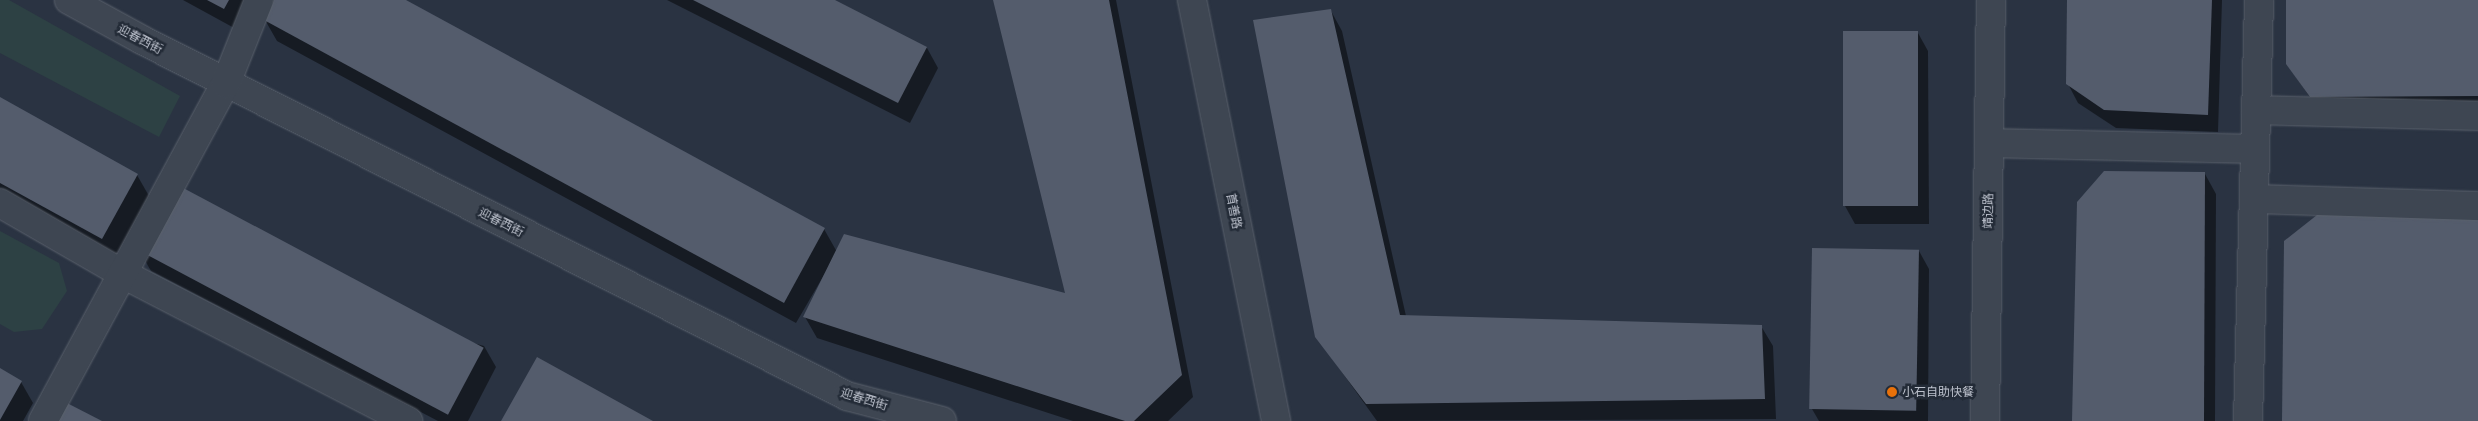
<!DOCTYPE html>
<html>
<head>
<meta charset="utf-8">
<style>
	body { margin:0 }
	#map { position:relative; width:2478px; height:421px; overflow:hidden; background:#2a3342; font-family:"Titillium Web","Noto Sans SC",sans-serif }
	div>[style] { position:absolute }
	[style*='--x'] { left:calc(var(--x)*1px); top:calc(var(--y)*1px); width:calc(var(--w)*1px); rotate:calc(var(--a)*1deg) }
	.green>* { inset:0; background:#2d4144 }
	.shadow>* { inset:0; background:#0007 }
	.building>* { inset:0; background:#545c6c; transform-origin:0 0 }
	.roads { filter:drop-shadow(0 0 1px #5a616c) drop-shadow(0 0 1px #5a616c) }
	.minor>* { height:28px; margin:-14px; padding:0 14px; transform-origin:14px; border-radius:14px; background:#3e4652 }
	.dots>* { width:14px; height:14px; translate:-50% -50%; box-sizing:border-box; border:2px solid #232b37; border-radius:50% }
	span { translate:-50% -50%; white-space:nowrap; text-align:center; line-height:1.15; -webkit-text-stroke:5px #232b37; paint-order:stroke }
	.street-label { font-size:12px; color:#bcc1cc }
	.poi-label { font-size:12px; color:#bcc1cc }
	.left { translate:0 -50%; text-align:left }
</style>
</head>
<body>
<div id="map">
	<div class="green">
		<i style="clip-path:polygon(0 0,9px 0,180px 96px,159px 137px,0 53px)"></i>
		<i style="clip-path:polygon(0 231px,59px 263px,67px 291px,42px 329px,14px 332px,0 324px)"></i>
	</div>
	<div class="shadow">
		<i style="clip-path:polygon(183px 0,252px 0,236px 29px)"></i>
		<i style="clip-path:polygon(276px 0,404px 0,824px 229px,837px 252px,1067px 295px,995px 0,1116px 0,1193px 397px,1168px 421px,1073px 421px,817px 338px,805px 317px,835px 256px,796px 323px,277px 41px,265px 20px)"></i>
		<i style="clip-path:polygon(667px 0,832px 0,927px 48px,938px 68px,910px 123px)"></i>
		<i style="clip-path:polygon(2068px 0,2222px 0,2218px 132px,2116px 128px,2078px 103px,2068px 84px)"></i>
		<i style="clip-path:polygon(2288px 0,2478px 0,2478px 116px,2323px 116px,2287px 64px)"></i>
		<i style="clip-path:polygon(1331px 11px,1342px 31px,1406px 316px,1761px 326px,1773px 346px,1776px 419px,1377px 421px,1316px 336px)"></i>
		<i style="clip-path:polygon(1918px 33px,1928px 51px,1929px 224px,1855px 224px,1845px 206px)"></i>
		<i style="clip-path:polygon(0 99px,137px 175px,149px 196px,114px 260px,0 196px)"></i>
		<i style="clip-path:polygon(2205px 174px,2216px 194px,2215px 421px,2073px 421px)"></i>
		<i style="clip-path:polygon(139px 250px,484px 346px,496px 367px,468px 421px,438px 421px,151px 271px)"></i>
		<i style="clip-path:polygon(1813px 250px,1919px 251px,1929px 269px,1928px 421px,1819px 421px,1812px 409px)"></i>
		<i style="clip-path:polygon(0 370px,21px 382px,33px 403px,23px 421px,0 421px)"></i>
	</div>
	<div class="building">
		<i style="clip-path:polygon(207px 0,229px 0,224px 9px)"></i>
		<i style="clip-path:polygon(274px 0,406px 0,825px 228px,784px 303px,264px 20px)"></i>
		<i style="clip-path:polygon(693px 0,835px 0,927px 47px,898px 103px)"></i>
		<i style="clip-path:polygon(993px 0,1109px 0,1182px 375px,1134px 421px,1125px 421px,803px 317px,844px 234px,1065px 293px)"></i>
		<i style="clip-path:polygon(2067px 0,2212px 0,2208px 115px,2104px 110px,2066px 84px)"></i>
		<i style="clip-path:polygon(2286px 0,2478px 0,2478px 96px,2310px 97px,2286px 64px)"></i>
		<i style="clip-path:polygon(1331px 9px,1400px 315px,1762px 325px,1765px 399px,1366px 404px,1315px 337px,1253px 20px)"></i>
		<i style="left:1843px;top:31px;width:75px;height:175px"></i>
		<i style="clip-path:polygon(0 97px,138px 174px,102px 239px,0 183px)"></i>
		<i style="clip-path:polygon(2104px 171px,2205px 172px,2204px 421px,2072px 421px,2077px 202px)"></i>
		<i style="left:172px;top:182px;width:353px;height:76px;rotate:28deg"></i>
		<i style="clip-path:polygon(2317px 215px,2478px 216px,2478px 421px,2282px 421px,2284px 241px)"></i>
		<i style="left:1812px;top:248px;width:107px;height:161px;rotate:1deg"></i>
		<i style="clip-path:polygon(537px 357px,653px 421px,501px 421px)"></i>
		<i style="clip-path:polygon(0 368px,22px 381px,0 420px)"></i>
		<i style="clip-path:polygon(65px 402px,102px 421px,55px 421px)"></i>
	</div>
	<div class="roads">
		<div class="minor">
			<i style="--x:69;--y:0;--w:83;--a:28.7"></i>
			<i style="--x:142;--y:40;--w:790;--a:26.79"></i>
			<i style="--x:847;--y:396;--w:98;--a:14.7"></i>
			<i style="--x:1192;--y:0;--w:429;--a:78.7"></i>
			<i style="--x:2256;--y:110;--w:222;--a:1.5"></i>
			<i style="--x:1989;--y:143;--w:266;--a:1.3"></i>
			<i style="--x:2254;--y:199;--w:224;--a:1.8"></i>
			<i style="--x:0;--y:203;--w:142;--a:30"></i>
			<i style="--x:123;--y:274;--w:321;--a:27.3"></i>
			<i style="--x:43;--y:421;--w:384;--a:-61.6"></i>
			<i style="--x:226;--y:83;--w:89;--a:-68.3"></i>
			<i style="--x:1985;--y:421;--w:421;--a:-89.2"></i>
			<i style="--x:2248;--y:421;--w:421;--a:-88.5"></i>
		</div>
	</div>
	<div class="dots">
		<i style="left:1892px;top:392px;background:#e8710a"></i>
	</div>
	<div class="street-label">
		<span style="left:140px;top:39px;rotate:28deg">迎春西街</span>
		<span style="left:1234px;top:211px;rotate:79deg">首善路</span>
		<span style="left:1988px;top:211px;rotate:-89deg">靖边路</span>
		<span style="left:501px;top:222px;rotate:27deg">迎春西街</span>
		<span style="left:864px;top:399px;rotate:17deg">迎春西街</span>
	</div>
	<div class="poi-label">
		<span class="left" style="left:1902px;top:392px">小石自助快餐</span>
	</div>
</div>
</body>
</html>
